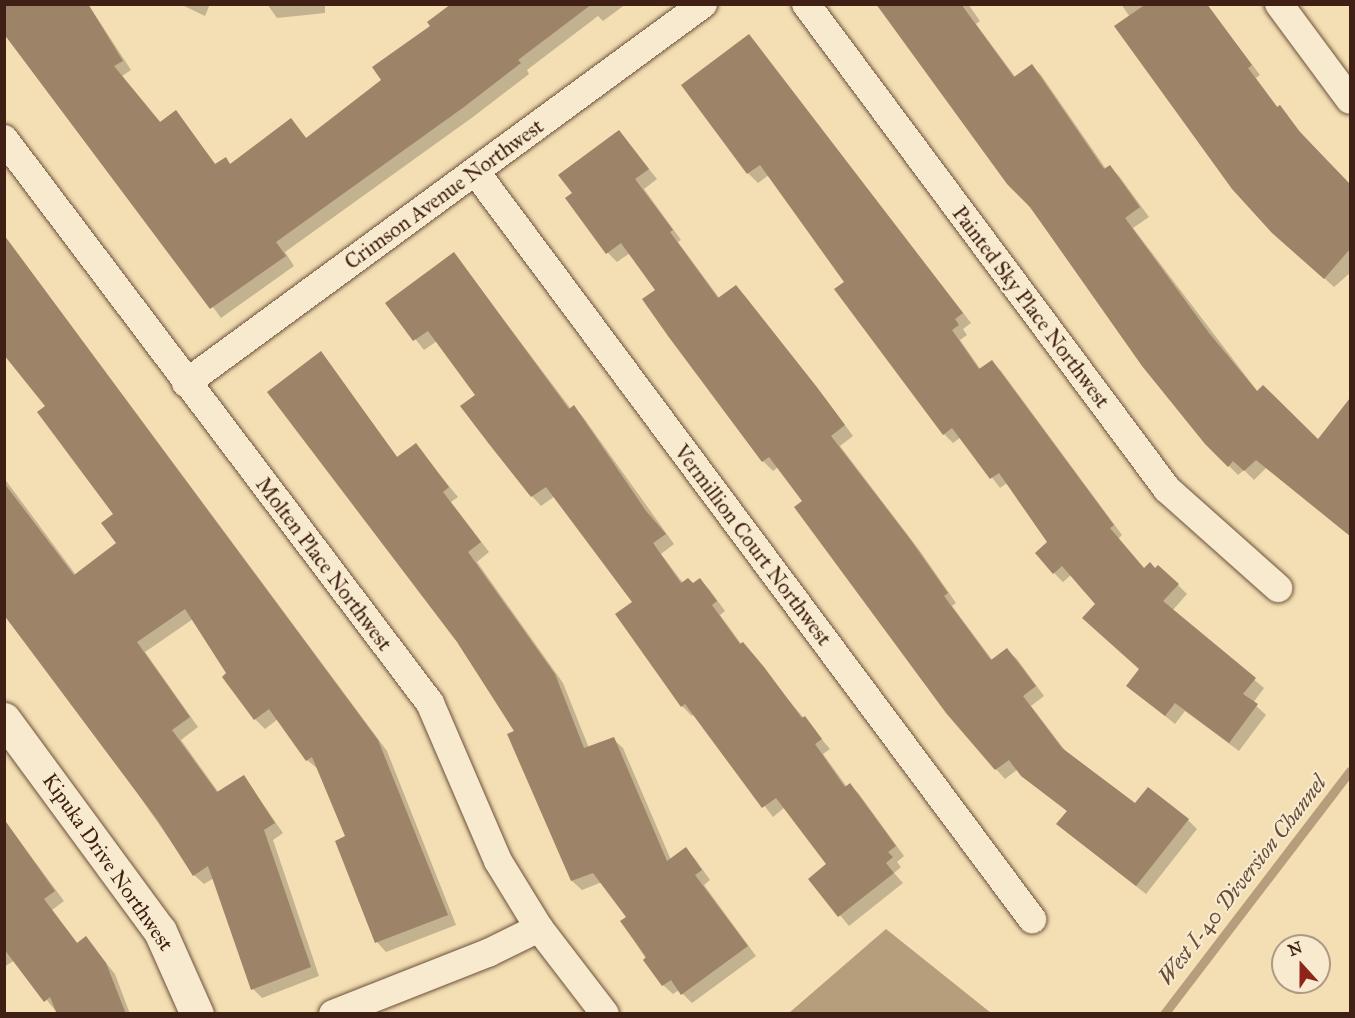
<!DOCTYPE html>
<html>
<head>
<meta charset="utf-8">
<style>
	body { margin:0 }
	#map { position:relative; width:1355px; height:1018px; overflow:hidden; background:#f3dfb3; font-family:"IM FELL Great Primer",serif }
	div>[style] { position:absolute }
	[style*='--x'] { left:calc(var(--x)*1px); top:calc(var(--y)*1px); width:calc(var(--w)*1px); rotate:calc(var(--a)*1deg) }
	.water>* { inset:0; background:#b69e7d }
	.shadow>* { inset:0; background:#0003 }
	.stream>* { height:9px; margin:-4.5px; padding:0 4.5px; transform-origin:4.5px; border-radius:4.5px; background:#b69e7d }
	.building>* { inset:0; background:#9d8367 }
	.roads { filter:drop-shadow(0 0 2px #6d503c) drop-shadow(0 0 2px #6d503c) }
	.street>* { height:28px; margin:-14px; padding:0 14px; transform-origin:14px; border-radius:14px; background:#f7eace }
	.secondary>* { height:33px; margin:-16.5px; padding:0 16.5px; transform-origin:16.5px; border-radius:16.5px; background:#f7eace }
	span { translate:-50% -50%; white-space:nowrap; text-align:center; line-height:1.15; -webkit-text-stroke:4.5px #f7eace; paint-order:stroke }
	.street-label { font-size:21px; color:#402014 }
	.water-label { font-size:22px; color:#694c39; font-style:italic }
	.frame { position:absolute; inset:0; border:6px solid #402014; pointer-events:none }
	.north { position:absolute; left:1271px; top:934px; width:60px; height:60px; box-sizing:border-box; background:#f7eace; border:2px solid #ae9984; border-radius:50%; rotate:339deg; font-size:16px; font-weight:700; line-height:24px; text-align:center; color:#402014 }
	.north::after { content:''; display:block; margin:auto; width:21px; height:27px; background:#8f2418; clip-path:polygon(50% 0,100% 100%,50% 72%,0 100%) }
</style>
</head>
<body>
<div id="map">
	<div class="water">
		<i style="clip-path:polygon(886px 929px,991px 1013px,789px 1013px)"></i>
	</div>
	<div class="shadow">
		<i style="clip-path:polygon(88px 4px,131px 70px,122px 76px,161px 123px,176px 112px,216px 165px,226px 159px,231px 165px,291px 120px,307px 139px,383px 80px,453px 4px,626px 4px,603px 21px,598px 16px,527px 70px,529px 74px,473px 117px,285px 252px,294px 266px,221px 318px,105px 161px)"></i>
		<i style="clip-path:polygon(180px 4px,210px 4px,205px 16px)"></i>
		<i style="clip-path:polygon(267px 4px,325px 4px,325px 13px,277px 18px)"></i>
		<i style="clip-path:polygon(878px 4px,968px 4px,980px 21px,976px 24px,1016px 78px,1032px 66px,1041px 75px,1106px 169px,1110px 167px,1119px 176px,1149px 217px,1133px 228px,1258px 392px,1318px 442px,1338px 417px,1350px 427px,1350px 536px,1266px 468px,1254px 480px,1244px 470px,1238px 475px,1206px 443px)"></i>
		<i style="clip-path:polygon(1121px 4px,1206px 4px,1260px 75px,1256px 78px,1278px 108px,1350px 186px,1350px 273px,1334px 287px,1284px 242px)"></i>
		<i style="clip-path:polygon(749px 36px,971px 323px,963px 329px,967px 335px,960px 340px,981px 370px,992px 362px,1001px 371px,1122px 535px,1118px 539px,1145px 570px,1178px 585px,1187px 594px,1172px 611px,1264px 688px,1253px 703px,1266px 715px,1239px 751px,1185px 711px,1175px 724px,1128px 686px,1140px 670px,1097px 604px,1071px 575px,1063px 582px,1054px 573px,1049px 543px,1007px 483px,1000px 488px,961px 437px,953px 443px,944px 434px,846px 282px,769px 175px,758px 183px,748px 173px,683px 85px)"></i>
		<i style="clip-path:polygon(619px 132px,657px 179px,644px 189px,681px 240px,678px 242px,720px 299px,736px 287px,745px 296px,825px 398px,853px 436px,840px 446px,920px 551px,956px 603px,952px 606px,993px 661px,1007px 650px,1017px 659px,1044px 696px,1031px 706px,1067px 753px,1136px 805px,1188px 820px,1197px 829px,1146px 894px,1068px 833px,1058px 824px,1068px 812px,1018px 769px,1005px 779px,996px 769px,778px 467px,773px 471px,763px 461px,669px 335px,657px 290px,630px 253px,617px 262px,608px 253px,574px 193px)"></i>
		<i style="clip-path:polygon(4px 235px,387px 751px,456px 925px,386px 952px,377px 942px,347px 837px,318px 769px,307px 760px,278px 719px,265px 729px,255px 719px,224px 677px,228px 674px,193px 619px,145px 652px,198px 727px,181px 740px,219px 793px,244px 777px,283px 833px,273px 840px,319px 976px,262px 998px,253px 989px,214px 878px,204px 884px,194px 875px,107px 749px,4px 615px,4px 478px,76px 575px,118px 543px,115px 515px,48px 406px,7px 356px,4px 358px)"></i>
		<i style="clip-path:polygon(454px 254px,571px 409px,574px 407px,583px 417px,674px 544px,661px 554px,683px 583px,693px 584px,700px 580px,709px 589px,725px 611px,720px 615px,742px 645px,830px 749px,823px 754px,847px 787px,850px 785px,859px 794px,904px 856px,897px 862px,901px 867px,894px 873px,903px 883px,849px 926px,810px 879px,828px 865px,785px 807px,773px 817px,694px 713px,692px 716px,682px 706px,634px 602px,555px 496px,541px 506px,532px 496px,477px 395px,437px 341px,424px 350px,387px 303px)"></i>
		<i style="clip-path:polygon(321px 353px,398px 458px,415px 445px,458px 497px,451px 502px,489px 552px,477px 562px,563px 683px,589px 748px,613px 739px,623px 748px,671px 860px,686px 849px,695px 859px,710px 880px,704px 885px,756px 956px,692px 1003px,679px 990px,673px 994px,663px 985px,622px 922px,628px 917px,602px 882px,582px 890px,572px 881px,509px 735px,516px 732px,458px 641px)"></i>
		<i style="clip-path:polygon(4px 820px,64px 901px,52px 910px,78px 944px,86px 938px,115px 974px,130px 1014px,58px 1014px,15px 960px,4px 967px)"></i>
	</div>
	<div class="stream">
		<i style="--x:1164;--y:1014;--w:306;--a:-52.6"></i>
	</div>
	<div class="building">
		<i style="clip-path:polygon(4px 4px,88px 4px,123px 61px,114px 66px,160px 122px,176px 110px,215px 164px,226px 157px,230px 164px,291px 118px,306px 138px,381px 80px,372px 67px,430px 26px,427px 22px,451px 4px,592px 4px,518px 60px,521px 63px,464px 107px,276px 242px,286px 256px,210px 309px,4px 34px)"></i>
		<i style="clip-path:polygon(876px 4px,961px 4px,1014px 77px,1032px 64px,1104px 169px,1110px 165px,1140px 207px,1125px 218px,1209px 333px,1257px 391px,1263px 385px,1318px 439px,1350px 398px,1350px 536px,1256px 460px,1244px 471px,1233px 461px,1228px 467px,1205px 444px,1142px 366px,1030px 207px,1007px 184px)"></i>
		<i style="clip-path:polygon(1146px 4px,1207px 4px,1252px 65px,1248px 68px,1277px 107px,1280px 105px,1300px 132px,1350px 184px,1350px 249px,1324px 279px,1272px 233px,1232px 189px,1114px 26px)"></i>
		<i style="clip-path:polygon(749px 34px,963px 313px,955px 319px,959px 325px,952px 330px,979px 369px,992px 360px,1114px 525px,1110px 528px,1144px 568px,1150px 562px,1155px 568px,1158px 565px,1179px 584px,1163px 601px,1256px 678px,1243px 694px,1258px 704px,1229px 743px,1175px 703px,1165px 716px,1126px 686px,1139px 669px,1082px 618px,1095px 604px,1062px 566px,1053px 574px,1035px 553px,1047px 542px,999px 473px,990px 479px,952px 428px,943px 435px,834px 289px,844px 282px,760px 165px,747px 174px,681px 85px)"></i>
		<i style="clip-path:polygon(619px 130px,649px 169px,635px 179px,673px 230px,670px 232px,718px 298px,736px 285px,816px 386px,845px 425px,831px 436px,910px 539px,948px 593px,944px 596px,991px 660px,1007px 648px,1036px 686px,1023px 696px,1062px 748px,1135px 803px,1148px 787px,1189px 819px,1136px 886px,1056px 824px,1067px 811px,1021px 776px,1009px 760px,995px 770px,946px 713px,794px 507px,802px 501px,769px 457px,762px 462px,668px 336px,642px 299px,655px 290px,621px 243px,606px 254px,565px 198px,572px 193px,558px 175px)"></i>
		<i style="clip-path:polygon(4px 235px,378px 740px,448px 915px,375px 943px,335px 841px,345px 836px,312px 757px,306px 761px,269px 709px,254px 720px,222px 677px,226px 673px,185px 609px,137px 642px,190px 717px,172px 730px,217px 792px,244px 775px,275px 823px,264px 830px,311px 967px,251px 990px,208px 866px,193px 876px,158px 821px,4px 615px,4px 483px,74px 575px,116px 543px,101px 523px,113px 514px,37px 412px,45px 406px,4px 355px)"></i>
		<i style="clip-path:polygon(454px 252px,569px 409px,574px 405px,646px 511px,666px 534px,653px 543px,681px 583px,688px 578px,693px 583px,700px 578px,717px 601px,712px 605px,740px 644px,743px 642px,764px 667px,802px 718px,805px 716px,822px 739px,815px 744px,845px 787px,850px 783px,896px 846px,888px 852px,893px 857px,886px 863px,894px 873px,838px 917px,808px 879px,826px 864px,776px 798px,762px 808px,685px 704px,681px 707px,615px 614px,632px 602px,546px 487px,531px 497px,489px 444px,460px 406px,475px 395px,428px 331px,413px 341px,385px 303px)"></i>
		<i style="clip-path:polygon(321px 351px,397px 457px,416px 443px,449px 487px,443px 492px,481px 542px,468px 552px,555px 674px,584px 748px,614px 737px,667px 861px,686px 847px,702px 870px,695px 875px,748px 946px,681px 995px,671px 980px,662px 986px,643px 960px,646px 957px,620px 921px,626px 917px,593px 873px,571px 881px,507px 734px,514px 731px,457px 642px,267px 392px)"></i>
		<i style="clip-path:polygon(4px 819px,55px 891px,44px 899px,77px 943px,86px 936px,106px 963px,126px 1014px,57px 1014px,50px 997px,44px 1002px,4px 949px)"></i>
	</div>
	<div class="roads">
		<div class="street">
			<i style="--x:806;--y:4;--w:605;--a:53.34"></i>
			<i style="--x:1167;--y:489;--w:149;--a:41.7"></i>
			<i style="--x:1279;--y:4;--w:119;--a:53.5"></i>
			<i style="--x:4;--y:139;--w:707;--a:52.94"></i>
			<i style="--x:430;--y:703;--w:172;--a:66.7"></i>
			<i style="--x:498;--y:861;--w:79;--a:58.5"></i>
			<i style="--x:539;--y:928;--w:108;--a:52.5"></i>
			<i style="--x:475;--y:171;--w:933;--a:53.33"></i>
			<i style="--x:186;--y:383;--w:641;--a:-36.24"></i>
			<i style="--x:333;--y:1014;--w:167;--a:-21.5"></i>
			<i style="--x:488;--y:953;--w:57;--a:-26.1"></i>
		</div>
		<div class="secondary">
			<i style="--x:4;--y:719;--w:263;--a:53.7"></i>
			<i style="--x:160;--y:931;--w:91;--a:66"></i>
		</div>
	</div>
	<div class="street-label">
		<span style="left:444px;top:194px;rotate:-36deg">Crimson Avenue Northwest</span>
		<span style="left:1031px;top:307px;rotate:53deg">Painted Sky Place Northwest</span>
		<span style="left:753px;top:545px;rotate:53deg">Vermillion Court Northwest</span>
		<span style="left:324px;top:564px;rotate:53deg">Molten Place Northwest</span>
		<span style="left:108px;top:862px;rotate:55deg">Kipuka Drive Northwest</span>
	</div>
	<div class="water-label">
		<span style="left:1242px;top:880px;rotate:-52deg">West I-40 Diversion Channel</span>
	</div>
	<div class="frame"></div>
	<div class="north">N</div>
</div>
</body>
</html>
